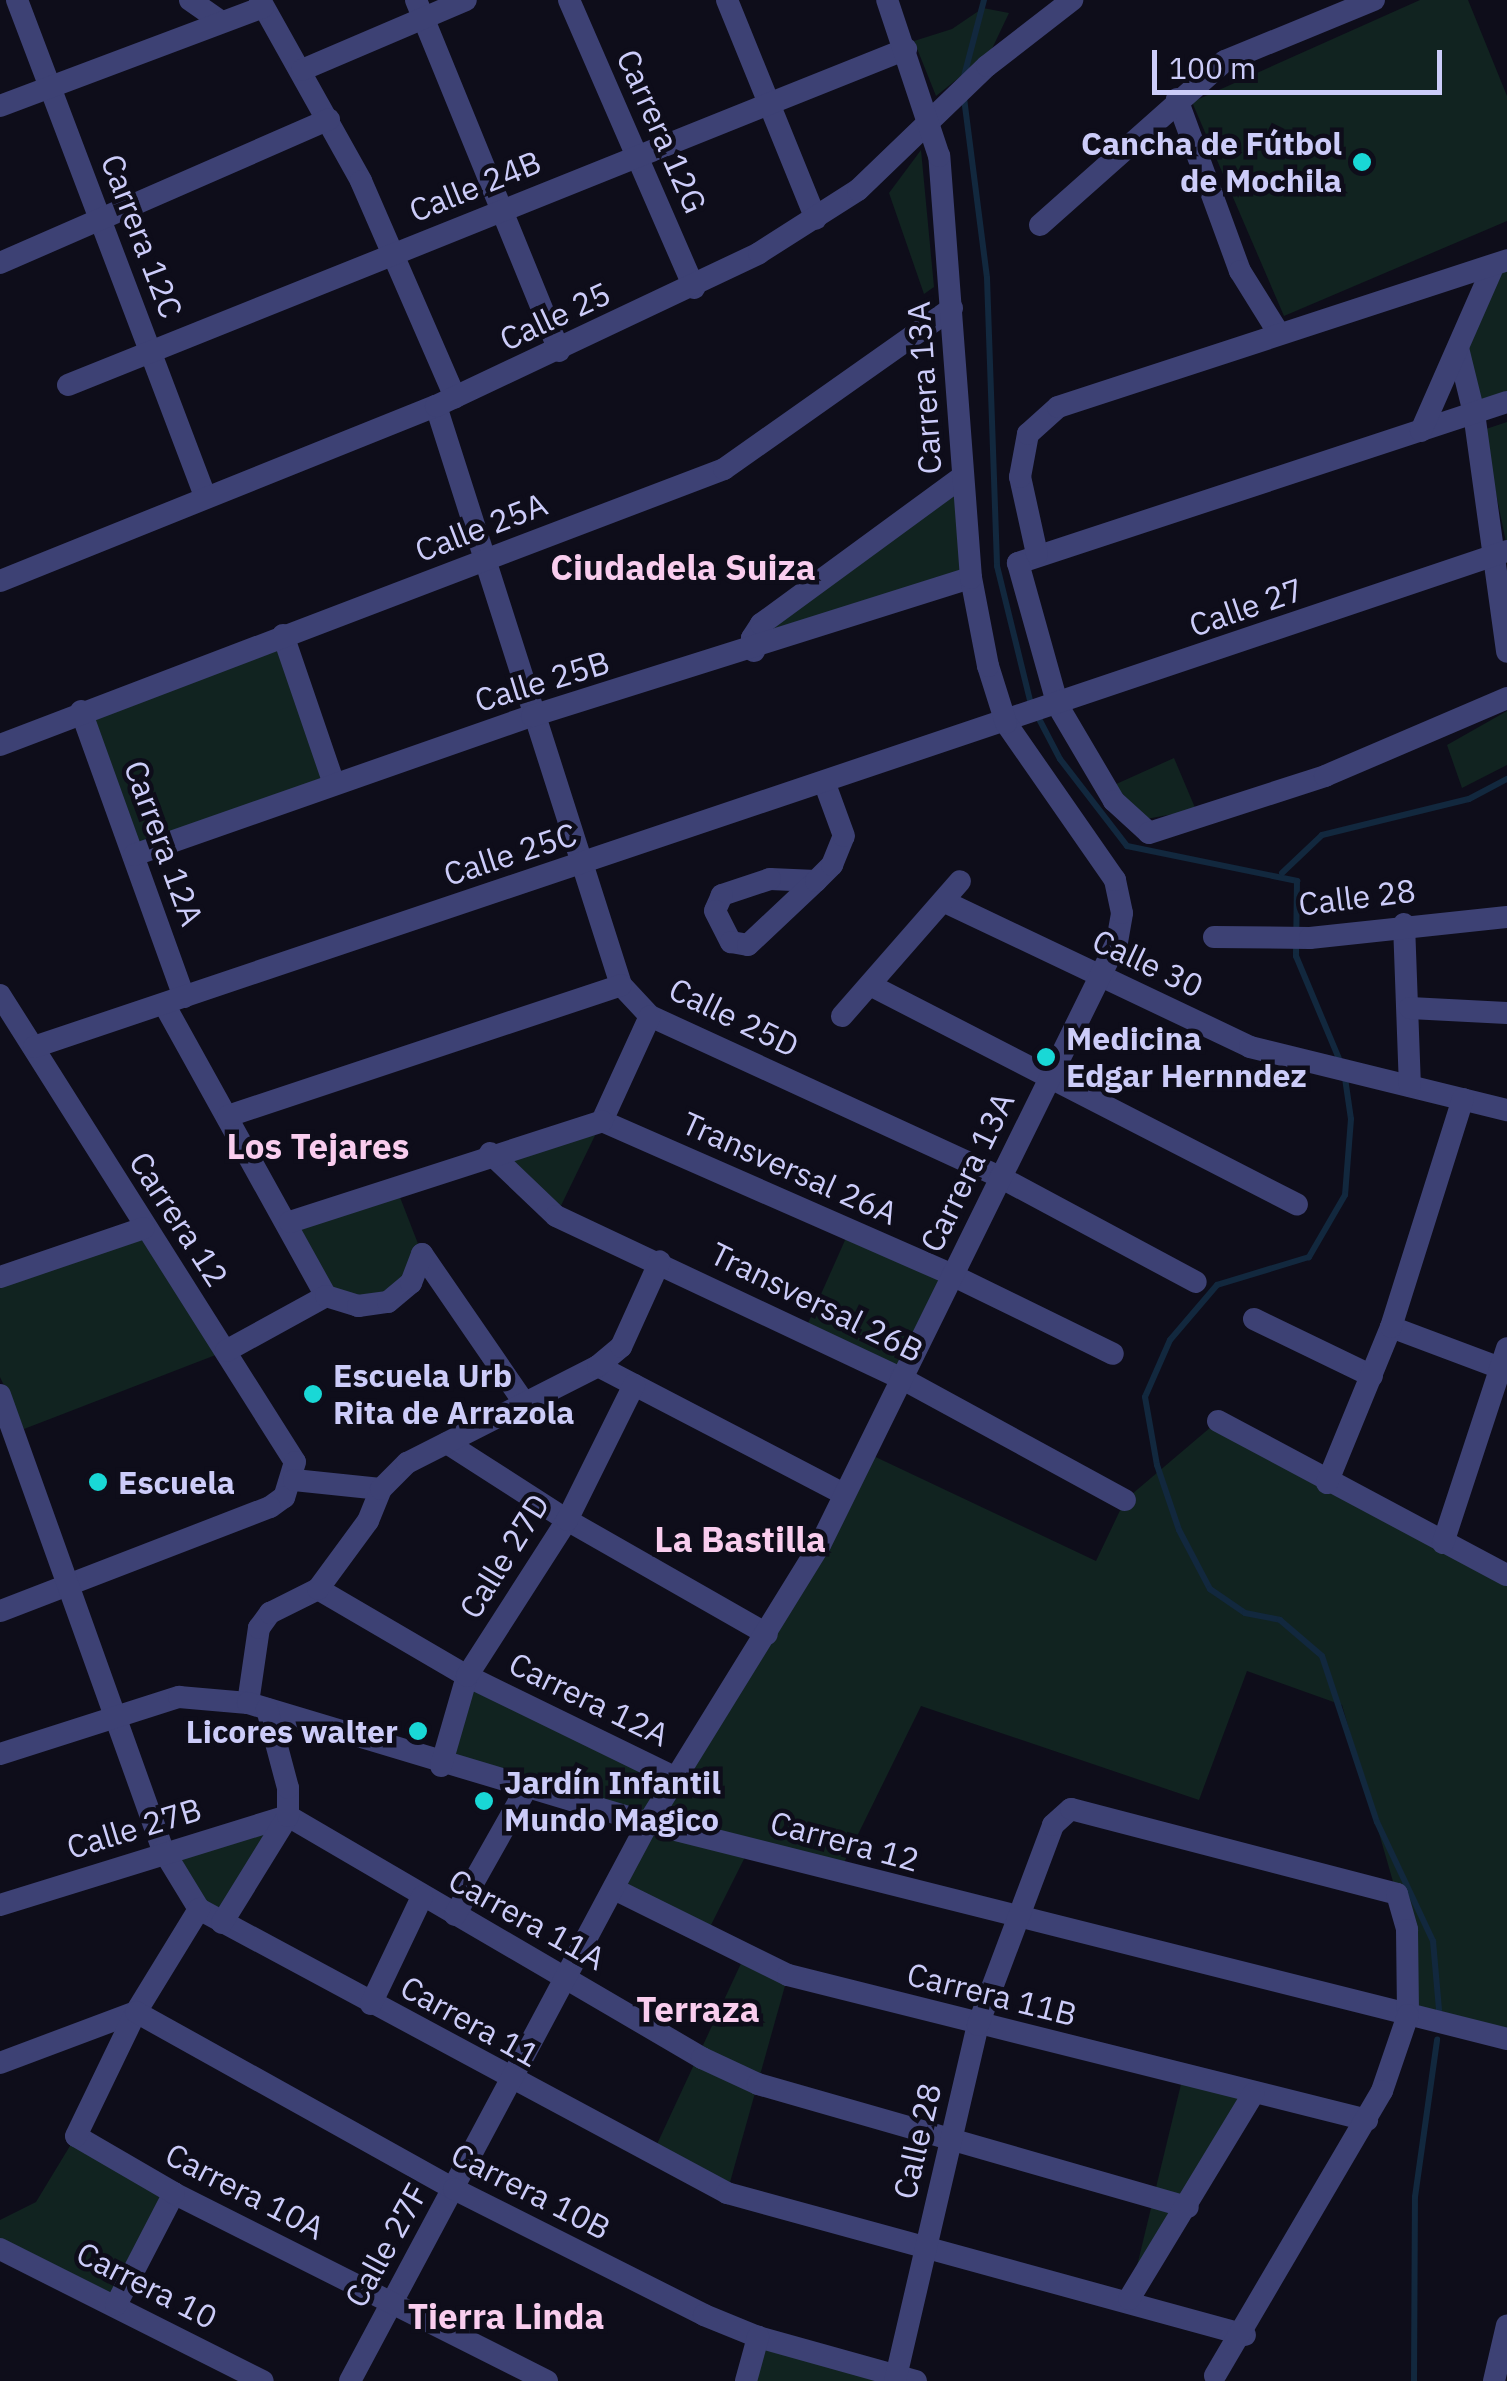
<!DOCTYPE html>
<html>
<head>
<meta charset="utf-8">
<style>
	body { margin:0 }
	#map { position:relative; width:1507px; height:2381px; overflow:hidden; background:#0e0d1a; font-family:"IBM Plex Sans",sans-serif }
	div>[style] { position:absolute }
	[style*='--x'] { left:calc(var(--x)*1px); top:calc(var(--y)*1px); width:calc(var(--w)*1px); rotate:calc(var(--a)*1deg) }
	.green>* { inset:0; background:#112320; transform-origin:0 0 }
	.stream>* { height:6px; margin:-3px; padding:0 3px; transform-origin:3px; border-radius:3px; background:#12283e }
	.minor>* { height:22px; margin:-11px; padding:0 11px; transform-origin:11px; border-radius:11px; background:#3d4174 }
	.dots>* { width:28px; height:28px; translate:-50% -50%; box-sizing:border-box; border:5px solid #0e0d1a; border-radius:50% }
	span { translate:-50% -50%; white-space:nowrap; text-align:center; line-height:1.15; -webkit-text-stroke:9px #0e0d1a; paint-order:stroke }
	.street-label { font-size:32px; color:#ccccf9 }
	.poi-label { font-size:32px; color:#ccccf9; font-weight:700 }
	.right { translate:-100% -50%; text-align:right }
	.left { translate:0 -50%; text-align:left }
	.neighbourhood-label { font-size:35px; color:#f9cdee; font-weight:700 }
	.scale { position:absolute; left:1152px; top:50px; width:290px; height:45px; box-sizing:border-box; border:5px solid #ccccf9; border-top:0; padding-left:12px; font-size:30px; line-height:35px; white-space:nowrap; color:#ccccf9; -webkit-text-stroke:8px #0e0d1a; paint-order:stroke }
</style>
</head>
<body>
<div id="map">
	<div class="green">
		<i style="clip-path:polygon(1420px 0,1468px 0,1507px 96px,1507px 221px,1284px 316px,1192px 102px)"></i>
		<i style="clip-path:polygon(983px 8px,1009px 13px,990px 53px,936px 96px,914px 41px,952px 29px)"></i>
		<i style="clip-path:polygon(921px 150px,934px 287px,924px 294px,889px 193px)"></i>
		<i style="clip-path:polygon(1507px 260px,1507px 402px,1474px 413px,1458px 348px)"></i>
		<i style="clip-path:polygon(1507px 422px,1507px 547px,1483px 430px)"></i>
		<i style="clip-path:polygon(963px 476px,971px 578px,770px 643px,765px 625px)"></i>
		<i style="left:283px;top:635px;width:157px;height:216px;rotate:71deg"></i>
		<i style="clip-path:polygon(1507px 711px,1507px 765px,1462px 788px,1447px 745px)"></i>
		<i style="clip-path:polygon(1174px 758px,1196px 810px,1146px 819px,1114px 785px)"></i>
		<i style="clip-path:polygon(602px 1121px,556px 1216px,490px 1153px)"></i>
		<i style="clip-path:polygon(396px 1187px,422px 1254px,388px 1302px,326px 1296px,290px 1222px)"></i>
		<i style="clip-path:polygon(144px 1228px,226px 1351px,24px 1429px,0 1377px,0 1278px)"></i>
		<i style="left:850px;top:1229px;width:112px;height:112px;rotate:24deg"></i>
		<i style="clip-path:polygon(1218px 1421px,1507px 1573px,1507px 2039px,1408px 2015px,1407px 1930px,1342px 1705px,1247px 1671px,1199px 1800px,921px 1706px,839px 1873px,749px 1849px,705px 1937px,616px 1890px,648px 1824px,441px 1766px,467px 1676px,677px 1777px,865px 1452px,1096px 1561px,1125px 1500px)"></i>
		<i style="clip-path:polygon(288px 1816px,222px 1923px,167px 1853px)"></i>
		<i style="clip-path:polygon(744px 1957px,788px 1975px,727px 2193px,651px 2157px)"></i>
		<i style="clip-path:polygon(1183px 2076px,1253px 2094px,1129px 2299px)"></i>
		<i style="clip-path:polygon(76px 2136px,174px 2193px,116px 2305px,0 2249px,0 2220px,36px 2202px)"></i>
		<i style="clip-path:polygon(758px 2337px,895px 2381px,746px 2381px)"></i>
	</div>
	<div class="stream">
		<i style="--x:963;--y:80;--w:83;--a:-75.3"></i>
		<i style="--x:964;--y:98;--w:181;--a:82.7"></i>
		<i style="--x:987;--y:278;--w:288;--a:88"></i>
		<i style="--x:997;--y:566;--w:142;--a:76.2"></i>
		<i style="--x:1037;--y:715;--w:50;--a:62.4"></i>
		<i style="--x:1060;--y:759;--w:110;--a:52.4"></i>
		<i style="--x:1127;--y:846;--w:174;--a:11.6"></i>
		<i style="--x:1297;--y:881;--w:75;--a:90.8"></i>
		<i style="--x:1296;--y:956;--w:114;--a:67.3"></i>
		<i style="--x:1282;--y:873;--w:55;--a:-43.5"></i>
		<i style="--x:1322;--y:835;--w:151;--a:-13.8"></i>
		<i style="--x:1469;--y:799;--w:43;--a:-27.8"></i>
		<i style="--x:1345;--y:1078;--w:41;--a:81.7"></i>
		<i style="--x:1351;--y:1119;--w:76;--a:94.5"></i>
		<i style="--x:1345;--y:1195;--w:72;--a:120.1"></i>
		<i style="--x:1309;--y:1257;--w:96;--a:163.1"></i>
		<i style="--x:1217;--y:1285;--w:72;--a:130.5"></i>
		<i style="--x:1170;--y:1340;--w:62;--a:113.7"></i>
		<i style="--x:1145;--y:1397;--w:69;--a:80"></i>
		<i style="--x:1157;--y:1465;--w:69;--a:71.3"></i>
		<i style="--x:1179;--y:1530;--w:67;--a:62.3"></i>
		<i style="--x:1210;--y:1589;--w:42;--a:34.4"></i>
		<i style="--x:1245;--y:1613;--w:36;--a:11"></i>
		<i style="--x:1280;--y:1620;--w:55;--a:40.6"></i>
		<i style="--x:1322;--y:1656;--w:175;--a:71.7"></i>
		<i style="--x:1377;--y:1822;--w:132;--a:64.8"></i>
		<i style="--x:1433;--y:1941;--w:69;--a:85"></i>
		<i style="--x:1414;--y:2381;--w:184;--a:-89.7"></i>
		<i style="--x:1415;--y:2197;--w:159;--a:-82"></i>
	</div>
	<div class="minor">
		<i style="--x:17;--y:0;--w:530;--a:69.24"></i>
		<i style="--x:190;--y:0;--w:38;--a:35"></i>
		<i style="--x:260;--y:0;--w:207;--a:60.8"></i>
		<i style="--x:361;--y:181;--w:236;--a:66.5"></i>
		<i style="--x:416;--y:0;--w:379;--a:67.8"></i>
		<i style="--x:569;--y:0;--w:314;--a:66.5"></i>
		<i style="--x:727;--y:0;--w:236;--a:67.9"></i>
		<i style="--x:302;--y:70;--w:178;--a:-23.1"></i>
		<i style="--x:1177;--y:99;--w:183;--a:69.9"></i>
		<i style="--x:1240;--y:271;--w:72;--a:58.1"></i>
		<i style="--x:0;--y:106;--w:281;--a:-20.6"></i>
		<i style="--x:1040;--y:225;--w:247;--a:-41.6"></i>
		<i style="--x:1225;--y:61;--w:161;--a:-22.3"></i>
		<i style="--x:0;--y:263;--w:359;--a:-23.6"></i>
		<i style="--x:1458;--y:348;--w:67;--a:76.2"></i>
		<i style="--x:1474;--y:413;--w:241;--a:82.1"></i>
		<i style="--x:68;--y:385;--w:903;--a:-21.85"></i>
		<i style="--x:1507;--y:402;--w:515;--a:161.78"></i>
		<i style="--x:1018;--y:563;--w:148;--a:74.4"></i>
		<i style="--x:1058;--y:706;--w:110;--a:59.5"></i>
		<i style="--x:1114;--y:801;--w:47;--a:42.4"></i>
		<i style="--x:1149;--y:833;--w:185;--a:-17.9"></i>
		<i style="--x:1325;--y:776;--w:198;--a:-23.2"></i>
		<i style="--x:436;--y:406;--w:608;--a:72.28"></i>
		<i style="--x:621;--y:985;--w:42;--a:46.9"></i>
		<i style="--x:650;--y:1016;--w:385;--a:24.7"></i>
		<i style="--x:1000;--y:1177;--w:222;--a:28.2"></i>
		<i style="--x:1421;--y:431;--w:181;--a:-66.3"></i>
		<i style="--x:1037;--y:554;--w:79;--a:-102.4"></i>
		<i style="--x:1020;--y:477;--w:44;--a:-79.5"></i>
		<i style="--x:1028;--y:434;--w:40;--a:-42"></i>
		<i style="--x:1058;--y:407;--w:472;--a:-18.1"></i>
		<i style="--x:0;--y:581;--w:470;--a:-21.9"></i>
		<i style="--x:436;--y:406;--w:357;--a:-25.3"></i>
		<i style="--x:759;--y:253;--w:117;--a:-32.5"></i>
		<i style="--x:858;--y:190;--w:179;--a:-43.9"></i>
		<i style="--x:987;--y:66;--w:108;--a:-37.8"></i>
		<i style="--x:283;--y:635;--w:157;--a:71.1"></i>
		<i style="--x:754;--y:651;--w:13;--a:-99"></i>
		<i style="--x:752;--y:638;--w:17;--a:-57"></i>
		<i style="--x:761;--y:624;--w:250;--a:-36.2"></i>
		<i style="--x:81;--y:711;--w:304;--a:70.2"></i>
		<i style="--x:0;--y:745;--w:775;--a:-20.87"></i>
		<i style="--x:724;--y:469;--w:279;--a:-35.2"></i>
		<i style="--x:134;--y:855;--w:422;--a:-19.3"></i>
		<i style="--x:532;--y:716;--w:460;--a:-17.5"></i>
		<i style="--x:816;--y:881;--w:46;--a:-177.5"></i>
		<i style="--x:770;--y:879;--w:51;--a:161.6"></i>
		<i style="--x:722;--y:895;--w:17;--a:114"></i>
		<i style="--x:715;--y:911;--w:35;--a:63"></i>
		<i style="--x:731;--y:942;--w:17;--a:10"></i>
		<i style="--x:748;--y:945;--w:93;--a:-43.3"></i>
		<i style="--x:816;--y:881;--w:23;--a:-45"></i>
		<i style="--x:832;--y:865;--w:31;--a:-68"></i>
		<i style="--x:844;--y:836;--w:55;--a:-110.1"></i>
		<i style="--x:943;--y:901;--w:340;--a:25.4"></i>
		<i style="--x:1250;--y:1047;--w:265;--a:13.8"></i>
		<i style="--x:1404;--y:924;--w:162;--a:87.9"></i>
		<i style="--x:1214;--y:937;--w:96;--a:0.6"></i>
		<i style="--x:1310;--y:938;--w:198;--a:-6.1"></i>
		<i style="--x:870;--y:985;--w:480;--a:27.2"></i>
		<i style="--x:0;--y:995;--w:552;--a:57.72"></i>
		<i style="--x:295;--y:1462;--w:37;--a:107"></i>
		<i style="--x:284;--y:1497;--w:17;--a:144"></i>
		<i style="--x:270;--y:1507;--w:289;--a:158.9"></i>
		<i style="--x:164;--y:1004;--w:334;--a:61"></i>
		<i style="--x:1410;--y:1008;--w:97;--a:3"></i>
		<i style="--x:842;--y:1016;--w:179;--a:-48.8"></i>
		<i style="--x:34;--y:1047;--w:1554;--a:-18.61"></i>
		<i style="--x:228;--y:1116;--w:414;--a:-18.4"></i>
		<i style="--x:602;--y:1121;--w:382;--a:23.7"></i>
		<i style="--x:952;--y:1275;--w:179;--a:26.1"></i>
		<i style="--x:602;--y:1121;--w:115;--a:-65.4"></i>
		<i style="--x:490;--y:1153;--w:91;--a:43.7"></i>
		<i style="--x:556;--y:1216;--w:381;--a:25.2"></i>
		<i style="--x:901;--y:1378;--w:255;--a:28.6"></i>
		<i style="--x:290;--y:1222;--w:328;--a:-17.9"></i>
		<i style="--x:422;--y:1254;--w:178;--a:55.5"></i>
		<i style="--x:0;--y:1277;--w:152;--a:-18.8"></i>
		<i style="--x:1254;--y:1319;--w:131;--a:25.8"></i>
		<i style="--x:1391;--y:1327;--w:116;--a:20.6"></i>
		<i style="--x:226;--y:1351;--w:114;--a:-28.8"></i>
		<i style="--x:326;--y:1296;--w:34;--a:17"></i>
		<i style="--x:358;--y:1306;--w:30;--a:-8"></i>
		<i style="--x:388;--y:1302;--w:30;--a:-40"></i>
		<i style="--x:411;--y:1283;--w:31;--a:-69"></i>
		<i style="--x:598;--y:1366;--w:277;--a:27.5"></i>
		<i style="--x:0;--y:1395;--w:483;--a:70.3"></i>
		<i style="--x:163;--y:1850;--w:69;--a:58.6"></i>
		<i style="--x:199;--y:1909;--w:600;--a:28.27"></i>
		<i style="--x:727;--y:2193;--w:537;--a:15.33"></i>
		<i style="--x:1218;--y:1421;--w:327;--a:28.1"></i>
		<i style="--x:447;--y:1443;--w:143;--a:32.7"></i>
		<i style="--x:567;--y:1520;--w:230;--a:29.7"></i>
		<i style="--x:294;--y:1480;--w:87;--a:5.9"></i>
		<i style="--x:1327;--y:1483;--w:169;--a:-67.7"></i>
		<i style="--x:1391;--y:1327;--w:239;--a:-72.5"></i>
		<i style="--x:1443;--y:1543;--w:205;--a:-71.8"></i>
		<i style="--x:318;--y:1589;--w:173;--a:30.3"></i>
		<i style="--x:467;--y:1676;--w:233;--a:26"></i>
		<i style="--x:248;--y:1703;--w:76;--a:-81.7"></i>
		<i style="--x:259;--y:1628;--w:19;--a:-54"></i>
		<i style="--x:270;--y:1613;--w:54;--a:-26.6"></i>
		<i style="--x:318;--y:1589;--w:84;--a:-53.7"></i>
		<i style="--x:368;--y:1521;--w:35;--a:-68"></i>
		<i style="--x:381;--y:1489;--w:37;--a:-45"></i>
		<i style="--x:407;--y:1463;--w:214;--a:-26.9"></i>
		<i style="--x:598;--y:1366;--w:30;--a:-40"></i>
		<i style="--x:621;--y:1347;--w:94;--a:-65.6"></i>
		<i style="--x:0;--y:1754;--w:188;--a:-17.7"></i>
		<i style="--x:179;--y:1697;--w:69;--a:5"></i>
		<i style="--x:248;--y:1703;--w:418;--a:16.7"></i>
		<i style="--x:648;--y:1823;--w:886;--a:14.11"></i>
		<i style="--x:441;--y:1766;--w:94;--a:-73.9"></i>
		<i style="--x:467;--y:1676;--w:185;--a:-57.3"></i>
		<i style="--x:567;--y:1520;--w:151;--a:-63.6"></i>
		<i style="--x:288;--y:1816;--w:480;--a:30.3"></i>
		<i style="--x:702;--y:2058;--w:62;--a:24.9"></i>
		<i style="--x:758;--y:2084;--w:447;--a:16"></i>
		<i style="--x:616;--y:1890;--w:192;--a:26.3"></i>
		<i style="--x:788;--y:1975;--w:597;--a:14.06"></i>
		<i style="--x:0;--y:1905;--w:301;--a:-17.2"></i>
		<i style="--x:455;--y:1915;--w:147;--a:-60.6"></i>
		<i style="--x:222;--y:1923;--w:126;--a:-58.3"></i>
		<i style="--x:288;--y:1816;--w:28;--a:-90"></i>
		<i style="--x:288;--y:1788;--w:82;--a:-104.9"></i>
		<i style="--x:371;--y:2004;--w:119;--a:-64.5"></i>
		<i style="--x:0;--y:2063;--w:145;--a:-20.6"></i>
		<i style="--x:136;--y:2012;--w:121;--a:-58.5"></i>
		<i style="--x:0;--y:2249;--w:294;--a:26.7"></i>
		<i style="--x:1129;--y:2299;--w:240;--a:-58.8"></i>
		<i style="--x:116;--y:2305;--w:126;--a:-62.6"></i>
		<i style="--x:350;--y:2381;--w:633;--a:-61.9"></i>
		<i style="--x:648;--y:1823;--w:327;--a:-58.3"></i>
		<i style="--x:820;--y:1545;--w:672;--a:-63.78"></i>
		<i style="--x:1117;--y:942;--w:29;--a:-80"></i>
		<i style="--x:1122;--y:913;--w:34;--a:-102"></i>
		<i style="--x:1115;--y:880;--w:191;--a:-124.8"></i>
		<i style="--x:1006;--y:723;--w:60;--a:-107.5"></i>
		<i style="--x:988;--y:666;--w:90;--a:-100.9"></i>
		<i style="--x:971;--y:578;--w:423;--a:-94.3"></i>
		<i style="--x:939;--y:156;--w:164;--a:-108.4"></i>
		<i style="--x:547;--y:2381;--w:418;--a:-153.3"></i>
		<i style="--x:174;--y:2193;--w:113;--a:-149.8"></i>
		<i style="--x:76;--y:2136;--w:138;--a:-64.2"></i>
		<i style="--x:136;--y:2012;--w:364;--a:29.1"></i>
		<i style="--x:454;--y:2189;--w:280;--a:26.7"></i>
		<i style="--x:704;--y:2315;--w:58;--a:22.2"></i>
		<i style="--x:758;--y:2337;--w:164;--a:15.6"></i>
		<i style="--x:746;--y:2381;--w:46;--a:-74.7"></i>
		<i style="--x:895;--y:2381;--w:366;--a:-76.9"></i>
		<i style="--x:978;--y:2025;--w:214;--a:-69.4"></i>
		<i style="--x:1053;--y:1825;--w:24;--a:-42"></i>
		<i style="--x:1071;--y:1809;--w:337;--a:14.6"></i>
		<i style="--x:1397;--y:1894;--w:37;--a:74"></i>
		<i style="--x:1407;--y:1930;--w:85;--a:89.3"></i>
		<i style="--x:1408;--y:2015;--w:80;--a:108.9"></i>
		<i style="--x:1382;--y:2091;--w:330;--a:120.4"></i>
		<i style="--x:1494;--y:2381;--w:57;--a:-76.9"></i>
	</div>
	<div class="dots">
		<i style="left:1362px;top:162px;background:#19d8d6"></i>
		<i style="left:1046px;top:1057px;background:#19d8d6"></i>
		<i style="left:313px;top:1394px;background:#19d8d6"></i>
		<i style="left:98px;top:1482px;background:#19d8d6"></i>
		<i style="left:418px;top:1731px;background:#19d8d6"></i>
		<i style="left:484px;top:1801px;background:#19d8d6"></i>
	</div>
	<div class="street-label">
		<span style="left:662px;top:131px;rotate:66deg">Carrera 12G</span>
		<span style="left:475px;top:186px;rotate:-22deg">Calle 24B</span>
		<span style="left:142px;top:236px;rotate:69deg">Carrera 12C</span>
		<span style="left:555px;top:316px;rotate:-25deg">Calle 25</span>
		<span style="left:924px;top:388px;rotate:-94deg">Carrera 13A</span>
		<span style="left:481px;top:527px;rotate:-21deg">Calle 25A</span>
		<span style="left:1246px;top:607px;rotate:-19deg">Calle 27</span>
		<span style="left:542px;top:681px;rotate:-17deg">Calle 25B</span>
		<span style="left:164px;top:843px;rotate:70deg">Carrera 12A</span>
		<span style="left:510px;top:854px;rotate:-18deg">Calle 25C</span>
		<span style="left:1357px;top:897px;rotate:-7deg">Calle 28</span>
		<span style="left:1148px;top:963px;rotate:25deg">Calle 30</span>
		<span style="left:734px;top:1017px;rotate:26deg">Calle 25D</span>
		<span style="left:790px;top:1168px;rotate:24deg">Transversal 26A</span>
		<span style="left:967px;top:1172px;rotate:-64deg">Carrera 13A</span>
		<span style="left:179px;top:1219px;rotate:57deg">Carrera 12</span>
		<span style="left:817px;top:1302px;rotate:26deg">Transversal 26B</span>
		<span style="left:504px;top:1556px;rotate:-58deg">Calle 27D</span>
		<span style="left:589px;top:1699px;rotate:26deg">Carrera 12A</span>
		<span style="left:134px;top:1828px;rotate:-17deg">Calle 27B</span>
		<span style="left:845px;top:1841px;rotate:15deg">Carrera 12</span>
		<span style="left:527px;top:1919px;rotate:29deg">Carrera 11A</span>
		<span style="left:992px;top:1994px;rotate:14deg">Carrera 11B</span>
		<span style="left:470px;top:2021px;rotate:29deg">Carrera 11</span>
		<span style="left:917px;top:2141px;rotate:-77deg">Calle 28</span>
		<span style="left:245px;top:2191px;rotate:27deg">Carrera 10A</span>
		<span style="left:531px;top:2191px;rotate:27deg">Carrera 10B</span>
		<span style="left:386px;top:2245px;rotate:-61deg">Calle 27F</span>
		<span style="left:147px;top:2285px;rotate:27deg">Carrera 10</span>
	</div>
	<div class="poi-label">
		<span class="right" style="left:1342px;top:162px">Cancha de Fútbol<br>de Mochila</span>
		<span class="left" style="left:1066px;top:1057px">Medicina<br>Edgar Hernndez</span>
		<span class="left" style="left:333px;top:1394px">Escuela Urb<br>Rita de Arrazola</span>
		<span class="left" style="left:118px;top:1482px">Escuela</span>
		<span class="right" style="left:398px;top:1731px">Licores walter</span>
		<span class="left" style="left:504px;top:1801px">Jardín Infantil<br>Mundo Magico</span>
	</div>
	<div class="neighbourhood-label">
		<span style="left:683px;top:567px">Ciudadela Suiza</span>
		<span style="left:318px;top:1146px">Los Tejares</span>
		<span style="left:740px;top:1539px">La Bastilla</span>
		<span style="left:698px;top:2009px">Terraza</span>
		<span style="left:506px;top:2316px">Tierra Linda</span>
	</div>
	<div class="scale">100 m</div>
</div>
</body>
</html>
